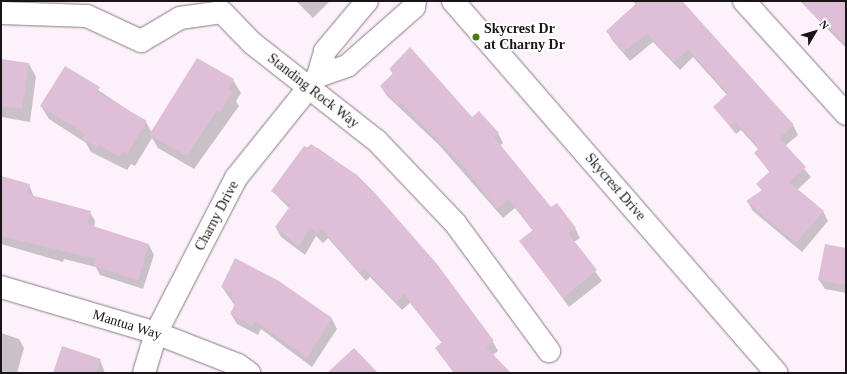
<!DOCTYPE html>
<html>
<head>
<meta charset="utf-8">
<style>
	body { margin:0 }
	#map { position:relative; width:847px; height:374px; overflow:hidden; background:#fdf2fb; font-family:Georgia,serif }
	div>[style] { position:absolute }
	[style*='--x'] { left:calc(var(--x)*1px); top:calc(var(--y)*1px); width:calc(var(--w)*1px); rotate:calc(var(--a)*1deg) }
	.shadow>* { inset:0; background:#0003 }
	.building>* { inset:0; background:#debfd7 }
	.roads { filter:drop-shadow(0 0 1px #877a84) drop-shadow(0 0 1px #877a84) }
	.minor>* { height:22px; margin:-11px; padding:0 11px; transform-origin:11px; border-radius:11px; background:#fff }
	.major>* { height:22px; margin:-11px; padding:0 11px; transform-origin:11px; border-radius:11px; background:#fff }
	.dots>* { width:11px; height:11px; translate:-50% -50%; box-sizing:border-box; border:2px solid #fff; border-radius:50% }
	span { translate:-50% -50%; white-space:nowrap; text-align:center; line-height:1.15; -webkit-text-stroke:4px #fff; paint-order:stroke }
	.poi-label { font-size:14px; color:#191418; font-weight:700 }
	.left { translate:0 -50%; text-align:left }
	.street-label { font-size:14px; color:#191418 }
	.frame { position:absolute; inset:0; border:2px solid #191418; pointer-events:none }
	.north { position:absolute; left:795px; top:12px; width:40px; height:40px; -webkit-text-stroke:3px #fff; paint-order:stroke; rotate:52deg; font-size:11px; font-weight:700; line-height:16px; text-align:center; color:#191418 }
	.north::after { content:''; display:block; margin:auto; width:14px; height:18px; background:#191418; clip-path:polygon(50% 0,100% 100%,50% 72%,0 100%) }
</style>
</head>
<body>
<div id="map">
	<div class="shadow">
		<i style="clip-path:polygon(296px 1px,330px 1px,313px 18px)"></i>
		<i style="clip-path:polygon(633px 1px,682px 1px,793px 125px,798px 135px,785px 146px,811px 177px,797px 190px,823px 211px,828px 221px,802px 252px,753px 211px,747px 201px,762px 191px,758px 184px,770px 173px,755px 153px,759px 150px,741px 130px,736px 134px,714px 107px,727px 95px,693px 57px,680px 70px,653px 42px,630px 61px,612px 40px,607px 31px,636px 5px)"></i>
		<i style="clip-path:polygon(800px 1px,846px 1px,846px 48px)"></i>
		<i style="clip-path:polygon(1px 61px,29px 64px,36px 77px,30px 122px,1px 117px)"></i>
		<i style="clip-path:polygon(65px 68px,146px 122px,152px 133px,233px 80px,241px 93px,236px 101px,239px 106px,194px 169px,158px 148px,152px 138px,135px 166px,131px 164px,127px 170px,91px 152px,86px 143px,49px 119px,41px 106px)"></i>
		<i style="clip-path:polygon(390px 69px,498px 133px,503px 143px,500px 146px,551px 208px,575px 228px,580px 238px,574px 242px,602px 281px,569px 307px,520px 241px,533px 231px,515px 208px,503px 218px,439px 145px,387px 96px,381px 87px,393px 74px)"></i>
		<i style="clip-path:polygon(304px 147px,318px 148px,356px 176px,493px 342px,498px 351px,493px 355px,510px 373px,454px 373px,436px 348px,442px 343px,410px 303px,402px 310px,370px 277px,366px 281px,328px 238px,323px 243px,316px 236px,305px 255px,281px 237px,276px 228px,290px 209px,272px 191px)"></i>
		<i style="clip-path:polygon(1px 177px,29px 185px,34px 197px,90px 212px,95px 221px,94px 227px,149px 245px,154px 255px,143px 289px,100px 275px,96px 267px,64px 259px,63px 262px,1px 244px)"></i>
		<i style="clip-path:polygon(846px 249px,846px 293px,825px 289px,819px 280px)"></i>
		<i style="clip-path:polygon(279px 282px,332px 319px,337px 329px,312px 367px,261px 329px,258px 335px,237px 324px,231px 314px,235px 306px,222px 287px)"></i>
		<i style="clip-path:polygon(1px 333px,19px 339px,24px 348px,17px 373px,1px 373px)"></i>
		<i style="clip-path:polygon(100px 360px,105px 373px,53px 373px)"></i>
	</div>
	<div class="building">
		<i style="clip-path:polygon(639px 1px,682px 1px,794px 125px,779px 138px,806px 167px,789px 182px,824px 211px,796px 243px,746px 201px,762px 190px,756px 184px,770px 171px,754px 153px,759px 148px,735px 121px,730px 126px,713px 107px,728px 93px,688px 49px,674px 62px,647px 33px,624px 52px,606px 31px)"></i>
		<i style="clip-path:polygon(801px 1px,846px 1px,846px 45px,826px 24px,824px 26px)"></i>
		<i style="clip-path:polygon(410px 47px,472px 117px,479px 111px,499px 133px,494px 137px,551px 207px,557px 203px,576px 228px,568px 233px,597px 270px,563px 298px,519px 241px,533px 230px,509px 199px,497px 209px,463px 166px,399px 101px,397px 104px,380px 86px,393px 73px,389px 69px)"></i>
		<i style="clip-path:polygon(197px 58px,234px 79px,228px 90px,232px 92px,220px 112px,217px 110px,187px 156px,149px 135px)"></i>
		<i style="clip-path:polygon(1px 59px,29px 63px,22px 109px,1px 106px)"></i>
		<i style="clip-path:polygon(65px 66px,100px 87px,97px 92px,147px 121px,127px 154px,123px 151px,120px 157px,99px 145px,98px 148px,82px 139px,85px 135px,78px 129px,40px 106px)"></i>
		<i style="clip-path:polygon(311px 144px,357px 175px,374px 192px,437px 264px,494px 341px,486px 347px,511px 373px,454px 373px,435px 348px,442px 342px,404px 294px,396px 302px,364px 268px,360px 273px,322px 229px,317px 234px,310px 227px,299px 246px,275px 227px,291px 205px,271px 191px,304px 146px,307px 148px)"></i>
		<i style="clip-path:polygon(1px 176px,30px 184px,27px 194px,91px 211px,87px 224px,149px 244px,138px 280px,94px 266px,96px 259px,1px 236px)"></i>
		<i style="clip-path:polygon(825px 244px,846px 248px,846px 285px,818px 280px)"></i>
		<i style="clip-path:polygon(235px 258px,279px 281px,332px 318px,307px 358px,256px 321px,252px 326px,230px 314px,236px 302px,231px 299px,233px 293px,221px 287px)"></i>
		<i style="clip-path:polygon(62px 346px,101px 359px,96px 373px,53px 373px)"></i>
		<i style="clip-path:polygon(354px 348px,378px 373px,327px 373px)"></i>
	</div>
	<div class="roads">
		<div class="minor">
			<i style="--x:744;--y:1;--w:152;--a:47.9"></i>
			<i style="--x:1;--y:13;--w:86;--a:2"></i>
			<i style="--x:87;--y:16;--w:60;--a:24.8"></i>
			<i style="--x:141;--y:41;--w:45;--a:-30.5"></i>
			<i style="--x:180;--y:18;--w:42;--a:-8.1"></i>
			<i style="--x:222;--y:12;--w:43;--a:45.9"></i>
			<i style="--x:252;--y:43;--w:159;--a:38.1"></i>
			<i style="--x:377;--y:141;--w:113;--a:46.4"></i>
			<i style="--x:455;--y:223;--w:159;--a:53.7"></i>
			<i style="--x:318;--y:76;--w:26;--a:-74"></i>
			<i style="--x:325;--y:51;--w:65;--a:-50"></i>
			<i style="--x:1;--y:287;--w:162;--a:16.5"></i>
			<i style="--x:156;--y:333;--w:88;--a:21.3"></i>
			<i style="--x:238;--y:365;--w:14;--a:36"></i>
			<i style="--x:144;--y:373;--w:42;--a:-73.3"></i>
			<i style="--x:156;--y:333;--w:174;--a:-62.7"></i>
			<i style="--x:236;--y:178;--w:131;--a:-51.2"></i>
			<i style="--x:318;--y:76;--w:31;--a:-19"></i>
			<i style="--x:347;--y:66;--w:89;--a:-41.4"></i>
			<i style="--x:414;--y:7;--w:6;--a:-81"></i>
		</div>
		<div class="major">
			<i style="--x:453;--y:1;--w:493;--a:49"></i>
		</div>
	</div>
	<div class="dots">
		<i style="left:476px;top:37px;background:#487d12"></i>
	</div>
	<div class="poi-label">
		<span class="left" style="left:484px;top:37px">Skycrest Dr<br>at Charny Dr</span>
	</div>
	<div class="street-label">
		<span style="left:313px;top:91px;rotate:38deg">Standing Rock Way</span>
		<span style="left:615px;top:187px;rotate:49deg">Skycrest Drive</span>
		<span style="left:217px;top:216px;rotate:-62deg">Charny Drive</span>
		<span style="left:127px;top:325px;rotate:17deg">Mantua Way</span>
	</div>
	<div class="frame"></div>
	<div class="north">N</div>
</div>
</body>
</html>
